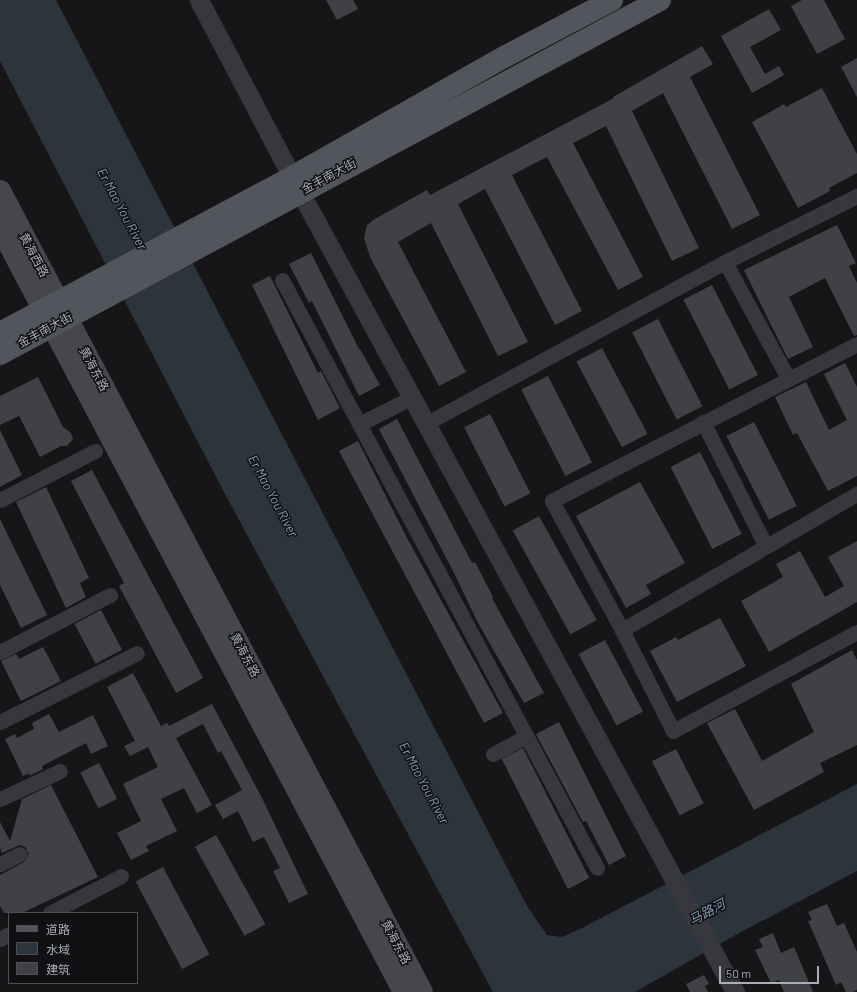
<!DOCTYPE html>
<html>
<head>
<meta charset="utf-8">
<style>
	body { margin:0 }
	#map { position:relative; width:857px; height:992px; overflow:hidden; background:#161618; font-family:Barlow,"Noto Sans SC",sans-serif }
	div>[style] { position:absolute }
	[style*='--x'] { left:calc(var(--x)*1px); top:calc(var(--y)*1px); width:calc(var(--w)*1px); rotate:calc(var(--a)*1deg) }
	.water>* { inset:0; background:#2c353c }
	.building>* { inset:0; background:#404145; transform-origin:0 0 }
	.minor>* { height:15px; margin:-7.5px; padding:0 7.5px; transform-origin:7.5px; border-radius:7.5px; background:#37383d }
	.tertiary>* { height:19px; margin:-9.5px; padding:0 9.5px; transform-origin:9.5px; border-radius:9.5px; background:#37383d }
	.secondary>* { height:22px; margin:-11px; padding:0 11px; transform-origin:11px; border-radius:11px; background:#45474d }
	.primary>* { height:22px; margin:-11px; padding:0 11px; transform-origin:11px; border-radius:11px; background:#53555c }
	span { translate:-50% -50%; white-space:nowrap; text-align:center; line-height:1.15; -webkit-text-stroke:3px #111113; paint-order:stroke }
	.street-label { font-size:12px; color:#a8adb8 }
	.water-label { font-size:13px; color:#7f9bb3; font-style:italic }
	.legend { position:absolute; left:8px; top:912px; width:130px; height:72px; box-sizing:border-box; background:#111113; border:1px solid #4d4f55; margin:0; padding:5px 7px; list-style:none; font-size:12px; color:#a8adb8 }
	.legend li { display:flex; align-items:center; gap:8px; height:20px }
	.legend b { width:20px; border:1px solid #4d4f55 }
	.scale { position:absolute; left:719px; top:966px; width:100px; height:18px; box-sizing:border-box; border:2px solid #a8adb8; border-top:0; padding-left:5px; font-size:12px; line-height:14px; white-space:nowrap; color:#a8adb8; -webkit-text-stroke:3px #111113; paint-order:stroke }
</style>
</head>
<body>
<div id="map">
	<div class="water">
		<i style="clip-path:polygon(0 0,56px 0,527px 906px,547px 935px,562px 937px,584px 927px,857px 784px,857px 871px,739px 933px,635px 992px,493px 992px,224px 492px,0 61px)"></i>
	</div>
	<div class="building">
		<i style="clip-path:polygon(326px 0,353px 0,358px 9px,337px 20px)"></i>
		<i style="clip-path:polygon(802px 0,824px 0,845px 39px,817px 54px,791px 6px)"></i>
		<i style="clip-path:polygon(769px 9px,781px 30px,750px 47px,765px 74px,779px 66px,784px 75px,752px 93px,721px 36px)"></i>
		<i style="clip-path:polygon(702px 46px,713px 64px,690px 77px,760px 215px,732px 229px,663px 93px,632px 111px,699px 248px,672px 261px,606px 126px,573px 143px,643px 277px,618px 290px,547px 157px,512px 175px,582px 311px,555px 325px,485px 189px,458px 204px,528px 342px,498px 356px,431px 223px,398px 242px,466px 372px,439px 386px,370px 257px,364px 238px,367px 225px,373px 220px,427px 190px,430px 195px,614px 98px,613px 97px)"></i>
		<i style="clip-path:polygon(857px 58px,857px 97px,841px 67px)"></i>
		<i style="clip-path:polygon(822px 88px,857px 154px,857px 173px,829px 188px,830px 191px,798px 208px,752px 122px,784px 104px,786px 107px)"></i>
		<i style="clip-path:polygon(837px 225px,856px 263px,849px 266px,857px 283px,857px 335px,854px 336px,825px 278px,789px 297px,813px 347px,788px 359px,744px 270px)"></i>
		<i style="clip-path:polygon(311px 253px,359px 349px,360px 349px,380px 385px,359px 396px,312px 301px,309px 303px,289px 264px)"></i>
		<i style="clip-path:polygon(270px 276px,318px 373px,321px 371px,340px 408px,318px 420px,252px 285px)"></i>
		<i style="left:712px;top:285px;width:101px;height:32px;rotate:63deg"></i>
		<i style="left:658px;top:319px;width:98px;height:29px;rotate:63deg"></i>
		<i style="left:602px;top:348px;width:97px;height:29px;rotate:62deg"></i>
		<i style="clip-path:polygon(845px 363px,857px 387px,857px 476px,828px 491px,797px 433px,793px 435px,775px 397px,806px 382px,829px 430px,847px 420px,824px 374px)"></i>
		<i style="left:548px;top:376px;width:97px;height:30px;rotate:63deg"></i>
		<i style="clip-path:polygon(38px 377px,63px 427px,71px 433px,73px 439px,67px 446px,61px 446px,40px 457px,19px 416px,0 425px,0 396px)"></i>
		<i style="left:490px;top:414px;width:89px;height:29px;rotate:63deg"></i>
		<i style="clip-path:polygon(397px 419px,472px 563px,475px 562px,493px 597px,492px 598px,544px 693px,524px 703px,478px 623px,454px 573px,379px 429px)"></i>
		<i style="left:754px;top:422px;width:94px;height:31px;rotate:63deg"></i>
		<i style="clip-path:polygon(0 430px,22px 475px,0 487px)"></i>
		<i style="clip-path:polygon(358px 441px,407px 538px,503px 713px,484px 723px,339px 451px)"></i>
		<i style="left:700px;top:452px;width:92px;height:33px;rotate:63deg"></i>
		<i style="clip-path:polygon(92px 470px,203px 678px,176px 693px,119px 586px,124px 583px,71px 481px)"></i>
		<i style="clip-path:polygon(640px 482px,685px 563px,646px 585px,651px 594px,626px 608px,576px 516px)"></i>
		<i style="clip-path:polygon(46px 487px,89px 578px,80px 583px,86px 597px,66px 608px,16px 502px)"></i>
		<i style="left:539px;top:516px;width:119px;height:30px;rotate:61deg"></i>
		<i style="clip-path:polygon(0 519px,47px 615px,21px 628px,0 585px)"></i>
		<i style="clip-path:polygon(857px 541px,857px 602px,769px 652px,741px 601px,783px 577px,776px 564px,800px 551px,825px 597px,844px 586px,828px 557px)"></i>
		<i style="left:101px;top:610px;width:45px;height:30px;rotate:62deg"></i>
		<i style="clip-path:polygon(720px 618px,746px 666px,677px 702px,650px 651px,676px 637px,678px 640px)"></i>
		<i style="left:605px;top:640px;width:81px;height:30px;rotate:62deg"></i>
		<i style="clip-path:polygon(43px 647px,61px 681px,21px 701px,1px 661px,16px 654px,19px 659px)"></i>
		<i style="clip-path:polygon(852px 650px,857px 660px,857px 745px,820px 763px,824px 772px,754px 810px,707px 723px,735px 709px,762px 761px,814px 732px,791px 684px)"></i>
		<i style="clip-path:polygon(133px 673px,161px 726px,167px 723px,169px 726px,212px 704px,262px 798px,308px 894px,289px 903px,273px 871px,280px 868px,264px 837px,253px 842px,238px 811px,223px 819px,215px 805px,242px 790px,221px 751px,218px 753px,203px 724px,176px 738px,212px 805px,197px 813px,184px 788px,161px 799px,177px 831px,146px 846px,149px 851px,131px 860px,117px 833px,141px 821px,123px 784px,158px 767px,148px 747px,130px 756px,124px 746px,135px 741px,107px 687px)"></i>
		<i style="clip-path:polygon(49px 714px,59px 732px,93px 715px,108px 746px,91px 754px,86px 743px,42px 766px,43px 769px,29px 776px,30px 773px,23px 776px,5px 739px,15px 734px,17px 738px,34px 729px,32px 723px)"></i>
		<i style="clip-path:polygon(559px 722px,626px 856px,609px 865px,586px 821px,583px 822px,537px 736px,536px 734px)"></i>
		<i style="left:523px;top:748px;width:146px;height:24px;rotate:63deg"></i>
		<i style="left:676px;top:749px;width:61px;height:27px;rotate:63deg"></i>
		<i style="left:99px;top:763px;width:40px;height:21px;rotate:63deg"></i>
		<i style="clip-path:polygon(51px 785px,98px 877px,22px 913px,4px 913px,0 906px,0 875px,24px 862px,29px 854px,25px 847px,20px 845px,2px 853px,0 848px,0 822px,10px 841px,22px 799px)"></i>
		<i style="left:216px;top:835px;width:102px;height:24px;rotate:61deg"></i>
		<i style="left:163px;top:867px;width:99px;height:31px;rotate:62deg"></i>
		<i style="clip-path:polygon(827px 904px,837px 926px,844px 923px,857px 952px,857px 990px,853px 992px,846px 992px,841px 982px,836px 985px,808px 921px,812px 920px,808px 912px)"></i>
		<i style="clip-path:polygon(773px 933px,781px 953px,794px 947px,813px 992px,784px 992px,779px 980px,771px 983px,755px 950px,763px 947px,759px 939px)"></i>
		<i style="clip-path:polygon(704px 975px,709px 984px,705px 986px,708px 992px,690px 992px,686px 984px)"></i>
	</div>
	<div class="minor">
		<i style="--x:725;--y:262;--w:132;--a:61.5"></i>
		<i style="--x:282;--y:280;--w:667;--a:61.82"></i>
		<i style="--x:857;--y:344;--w:343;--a:152.8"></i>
		<i style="--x:552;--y:501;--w:147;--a:61.5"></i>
		<i style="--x:622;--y:630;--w:113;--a:63.2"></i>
		<i style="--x:673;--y:731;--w:209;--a:-28.3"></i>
		<i style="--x:703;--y:422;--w:139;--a:63.1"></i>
		<i style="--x:359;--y:424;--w:58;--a:-26.6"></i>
		<i style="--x:425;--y:424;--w:341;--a:-28.4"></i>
		<i style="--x:725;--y:262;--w:148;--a:-26.6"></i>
		<i style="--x:0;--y:500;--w:107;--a:-27.3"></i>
		<i style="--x:622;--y:630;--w:272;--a:-30.1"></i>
		<i style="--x:0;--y:652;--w:124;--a:-27.4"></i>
		<i style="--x:0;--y:722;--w:153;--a:-26.7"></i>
		<i style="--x:493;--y:754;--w:38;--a:-28"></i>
		<i style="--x:0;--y:799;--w:66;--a:-25"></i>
		<i style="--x:0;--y:864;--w:22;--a:-27"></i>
		<i style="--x:50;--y:913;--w:80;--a:-27.5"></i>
		<i style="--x:0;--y:939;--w:10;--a:-29"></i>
	</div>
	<div class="tertiary">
		<i style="--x:199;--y:0;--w:200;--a:62.3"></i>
		<i style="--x:292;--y:177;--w:928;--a:61.47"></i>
	</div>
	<div class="secondary">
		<i style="--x:0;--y:191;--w:905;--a:62.22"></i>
		<i style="--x:0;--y:227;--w:865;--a:62.16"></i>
	</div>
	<div class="primary">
		<i style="--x:0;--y:333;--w:331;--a:-28.1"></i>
		<i style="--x:292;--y:177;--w:246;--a:-29.5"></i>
		<i style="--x:506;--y:56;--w:120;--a:-27.8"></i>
		<i style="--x:0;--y:354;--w:749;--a:-28.21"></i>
	</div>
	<div class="street-label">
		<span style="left:329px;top:176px;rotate:-28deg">金丰南大街</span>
		<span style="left:34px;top:255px;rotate:62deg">黄海西路</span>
		<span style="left:45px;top:330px;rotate:-28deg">金丰南大街</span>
		<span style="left:94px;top:369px;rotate:62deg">黄海东路</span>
		<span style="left:245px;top:655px;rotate:62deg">黄海东路</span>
		<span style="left:396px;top:942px;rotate:62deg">黄海东路</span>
	</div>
	<div class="water-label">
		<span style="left:122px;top:209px;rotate:62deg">Er Mao You River</span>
		<span style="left:273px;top:496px;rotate:62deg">Er Mao You River</span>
		<span style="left:424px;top:783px;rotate:62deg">Er Mao You River</span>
		<span style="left:707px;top:912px;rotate:-28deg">马路河</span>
	</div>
	<ul class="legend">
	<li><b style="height:5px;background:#53555c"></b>道路</li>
	<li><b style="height:11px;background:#2c353c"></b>水域</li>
	<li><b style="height:11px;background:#404145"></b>建筑</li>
	</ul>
	<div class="scale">50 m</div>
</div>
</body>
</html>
